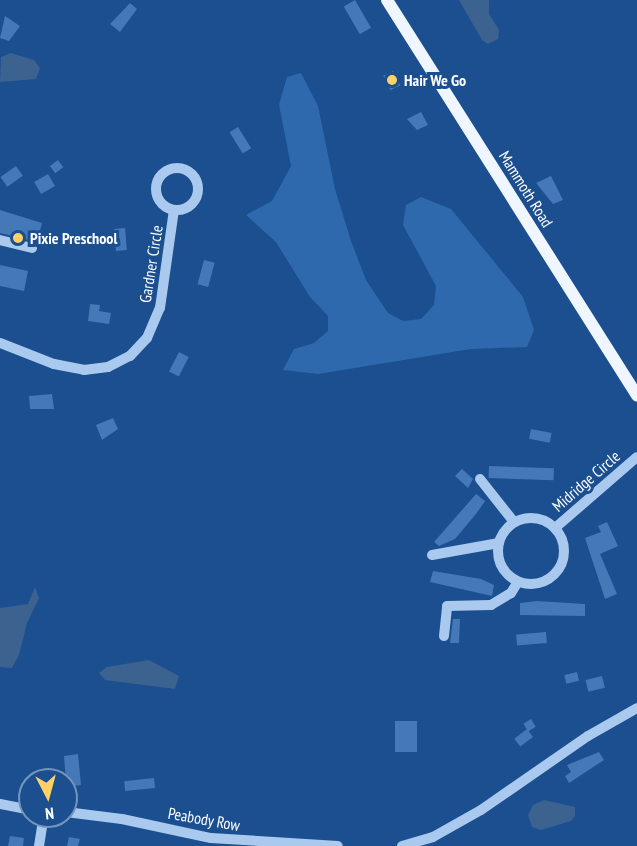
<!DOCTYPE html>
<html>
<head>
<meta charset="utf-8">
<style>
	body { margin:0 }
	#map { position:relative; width:637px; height:846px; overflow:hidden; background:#1b4f8f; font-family:"PT Sans Narrow",sans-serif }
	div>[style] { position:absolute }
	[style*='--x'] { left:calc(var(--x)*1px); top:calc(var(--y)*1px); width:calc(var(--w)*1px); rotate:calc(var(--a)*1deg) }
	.green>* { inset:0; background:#2e69ad }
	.water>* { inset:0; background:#3c6290 }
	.building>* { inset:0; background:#4478b7; transform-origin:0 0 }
	.minor>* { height:10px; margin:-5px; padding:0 5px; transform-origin:5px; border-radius:5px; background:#a9c9ee }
	.minor>.ring { margin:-5px; padding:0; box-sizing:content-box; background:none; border:10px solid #a9c9ee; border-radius:50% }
	.major>* { height:12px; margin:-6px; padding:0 6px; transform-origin:6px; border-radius:6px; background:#f0f6ff }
	.dots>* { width:16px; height:16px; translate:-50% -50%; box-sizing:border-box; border:3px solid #1b4f8f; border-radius:50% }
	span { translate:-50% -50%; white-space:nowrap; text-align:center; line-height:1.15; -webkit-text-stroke:6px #1b4f8f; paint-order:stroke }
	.poi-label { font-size:16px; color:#fff; font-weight:700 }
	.left { translate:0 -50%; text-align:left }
	.street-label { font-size:16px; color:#fff }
	.north { position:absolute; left:18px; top:768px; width:60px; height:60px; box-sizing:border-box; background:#1b4f8f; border:2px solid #7695bc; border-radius:50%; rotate:174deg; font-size:16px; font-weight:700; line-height:24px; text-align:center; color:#fff }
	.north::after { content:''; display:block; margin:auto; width:21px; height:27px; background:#ffd166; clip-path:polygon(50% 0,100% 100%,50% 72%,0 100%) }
</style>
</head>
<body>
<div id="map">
	<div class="green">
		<i style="clip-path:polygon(301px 73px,318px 106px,335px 189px,351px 241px,366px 280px,388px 313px,403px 321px,421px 319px,434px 305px,436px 286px,403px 225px,406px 205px,421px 197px,451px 209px,523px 297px,534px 330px,527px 347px,471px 349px,318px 374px,283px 370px,294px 349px,314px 343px,328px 331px,328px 316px,310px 297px,276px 242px,246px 215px,272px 201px,291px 166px,279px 105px,287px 77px)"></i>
	</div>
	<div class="water">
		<i style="clip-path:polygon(459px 0,489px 0,489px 14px,499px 30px,498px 39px,488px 44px,482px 40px)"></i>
		<i style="clip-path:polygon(11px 53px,34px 60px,40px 68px,36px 79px,0 82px,1px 57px)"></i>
		<i style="clip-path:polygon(35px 587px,39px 598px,27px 623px,19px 655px,12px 668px,0 667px,0 608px,28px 604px)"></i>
		<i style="clip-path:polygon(149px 660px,179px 676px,175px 689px,105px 680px,99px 673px,107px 667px)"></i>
		<i style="clip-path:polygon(544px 800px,575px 807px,575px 816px,571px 821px,541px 830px,532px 827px,528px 815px,533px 805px)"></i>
	</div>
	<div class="building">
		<i style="left:355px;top:0;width:32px;height:13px;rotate:60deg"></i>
		<i style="clip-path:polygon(130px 3px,137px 9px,120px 32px,110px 24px)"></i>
		<i style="clip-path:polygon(5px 16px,20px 26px,9px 41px,0 38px)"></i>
		<i style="left:393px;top:71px;width:16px;height:11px;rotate:63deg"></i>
		<i style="clip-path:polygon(421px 112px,428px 125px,417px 130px,407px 119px)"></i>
		<i style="left:238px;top:127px;width:25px;height:10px;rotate:58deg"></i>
		<i style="left:58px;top:160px;width:9px;height:10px;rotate:54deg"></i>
		<i style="left:16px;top:166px;width:12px;height:19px;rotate:55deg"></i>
		<i style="left:48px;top:174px;width:14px;height:16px;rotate:60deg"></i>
		<i style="clip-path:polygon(551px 176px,563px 200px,553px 204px,536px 183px)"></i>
		<i style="clip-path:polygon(0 210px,42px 223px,37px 242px,0 233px)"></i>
		<i style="left:125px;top:228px;width:22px;height:11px;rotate:85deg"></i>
		<i style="left:204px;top:260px;width:11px;height:25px;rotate:15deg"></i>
		<i style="clip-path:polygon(0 265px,28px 271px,24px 291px,0 286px)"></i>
		<i style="clip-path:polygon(90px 304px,100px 305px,99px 311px,111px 313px,109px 324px,88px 321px)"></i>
		<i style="left:179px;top:352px;width:11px;height:22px;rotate:27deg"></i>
		<i style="clip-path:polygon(52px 394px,54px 409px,30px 409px,29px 396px)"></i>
		<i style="clip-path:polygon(113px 418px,118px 429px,102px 440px,96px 425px)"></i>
		<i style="left:531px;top:429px;width:21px;height:10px;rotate:11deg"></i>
		<i style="left:489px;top:466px;width:65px;height:12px;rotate:2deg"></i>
		<i style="clip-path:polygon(462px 469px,473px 479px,468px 488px,455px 476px)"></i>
		<i style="clip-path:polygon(476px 494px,485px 501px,476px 514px,455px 539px,439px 546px,434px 542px)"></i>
		<i style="clip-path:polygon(607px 522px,618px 546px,600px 554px,617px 594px,605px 599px,585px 538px,601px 532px,598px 526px)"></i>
		<i style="clip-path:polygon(433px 571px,481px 579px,494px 585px,492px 596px,430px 582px)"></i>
		<i style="clip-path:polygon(537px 601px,585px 604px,585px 616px,520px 615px,520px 603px)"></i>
		<i style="clip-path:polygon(453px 619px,460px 619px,459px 643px,450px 643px)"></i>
		<i style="left:546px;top:632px;width:11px;height:30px;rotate:85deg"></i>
		<i style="left:577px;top:672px;width:9px;height:13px;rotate:77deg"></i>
		<i style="left:602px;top:676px;width:12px;height:17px;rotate:76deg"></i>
		<i style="left:531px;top:719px;width:9px;height:9px;rotate:58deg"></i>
		<i style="left:417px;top:721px;width:31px;height:22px;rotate:90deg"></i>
		<i style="left:527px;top:729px;width:10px;height:16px;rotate:53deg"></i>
		<i style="clip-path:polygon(599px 752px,604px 760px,569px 783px,565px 776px,571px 772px,567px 765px)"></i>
		<i style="clip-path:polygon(78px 754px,81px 785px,71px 786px,71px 781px,66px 782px,64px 756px)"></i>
		<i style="left:154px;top:778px;width:10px;height:30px;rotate:84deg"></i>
		<i style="clip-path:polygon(10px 836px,24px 838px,23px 846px,8px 846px)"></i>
		<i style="clip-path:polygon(69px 837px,80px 839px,78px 846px,67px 846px)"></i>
	</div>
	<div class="minor">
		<i class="ring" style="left:156px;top:168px;width:32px;height:32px"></i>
		<i style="--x:0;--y:240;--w:33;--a:14"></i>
		<i style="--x:0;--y:343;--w:58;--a:21.3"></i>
		<i style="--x:54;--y:364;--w:31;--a:11"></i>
		<i style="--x:84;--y:370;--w:24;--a:-7"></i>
		<i style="--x:108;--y:367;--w:25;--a:-27"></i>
		<i style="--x:130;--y:356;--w:25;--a:-47"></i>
		<i style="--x:147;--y:338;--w:33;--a:-67"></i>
		<i style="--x:160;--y:308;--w:99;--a:-81.9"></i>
		<i style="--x:480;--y:479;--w:55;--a:51.7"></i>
		<i class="ring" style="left:498px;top:518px;width:56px;height:56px"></i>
		<i style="--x:555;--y:528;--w:108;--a:-40.9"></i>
		<i style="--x:432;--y:555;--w:68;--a:-10.2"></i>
		<i style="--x:444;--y:636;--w:30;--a:-84"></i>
		<i style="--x:447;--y:606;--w:44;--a:-1.3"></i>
		<i style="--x:491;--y:605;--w:23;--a:-31"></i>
		<i style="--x:511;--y:593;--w:13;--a:-58"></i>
		<i style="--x:0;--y:804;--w:31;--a:11"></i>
		<i style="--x:66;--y:812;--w:56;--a:7.1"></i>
		<i style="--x:122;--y:819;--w:91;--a:12.1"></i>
		<i style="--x:211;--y:838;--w:127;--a:3.6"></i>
		<i style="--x:39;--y:846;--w:30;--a:-81"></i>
		<i style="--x:402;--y:846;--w:32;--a:-16"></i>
		<i style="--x:433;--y:837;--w:55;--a:-29.4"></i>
		<i style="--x:481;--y:810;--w:130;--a:-34.7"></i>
		<i style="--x:588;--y:736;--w:56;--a:-29.7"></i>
	</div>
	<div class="major">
		<i style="--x:387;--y:0;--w:468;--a:57.7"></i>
	</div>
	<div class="dots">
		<i style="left:392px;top:80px;background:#ffd166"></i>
		<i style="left:18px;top:238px;background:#ffd166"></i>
	</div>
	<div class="poi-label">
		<span class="left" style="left:404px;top:80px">Hair We Go</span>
		<span class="left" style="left:30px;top:238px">Pixie Preschool</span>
	</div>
	<div class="street-label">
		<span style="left:526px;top:189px;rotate:58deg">Mammoth Road</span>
		<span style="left:151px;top:264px;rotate:-81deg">Gardner Circle</span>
		<span style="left:586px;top:481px;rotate:-41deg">Midridge Circle</span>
		<span style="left:204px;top:819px;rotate:10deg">Peabody Row</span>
	</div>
	<div class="north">N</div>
</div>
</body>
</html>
